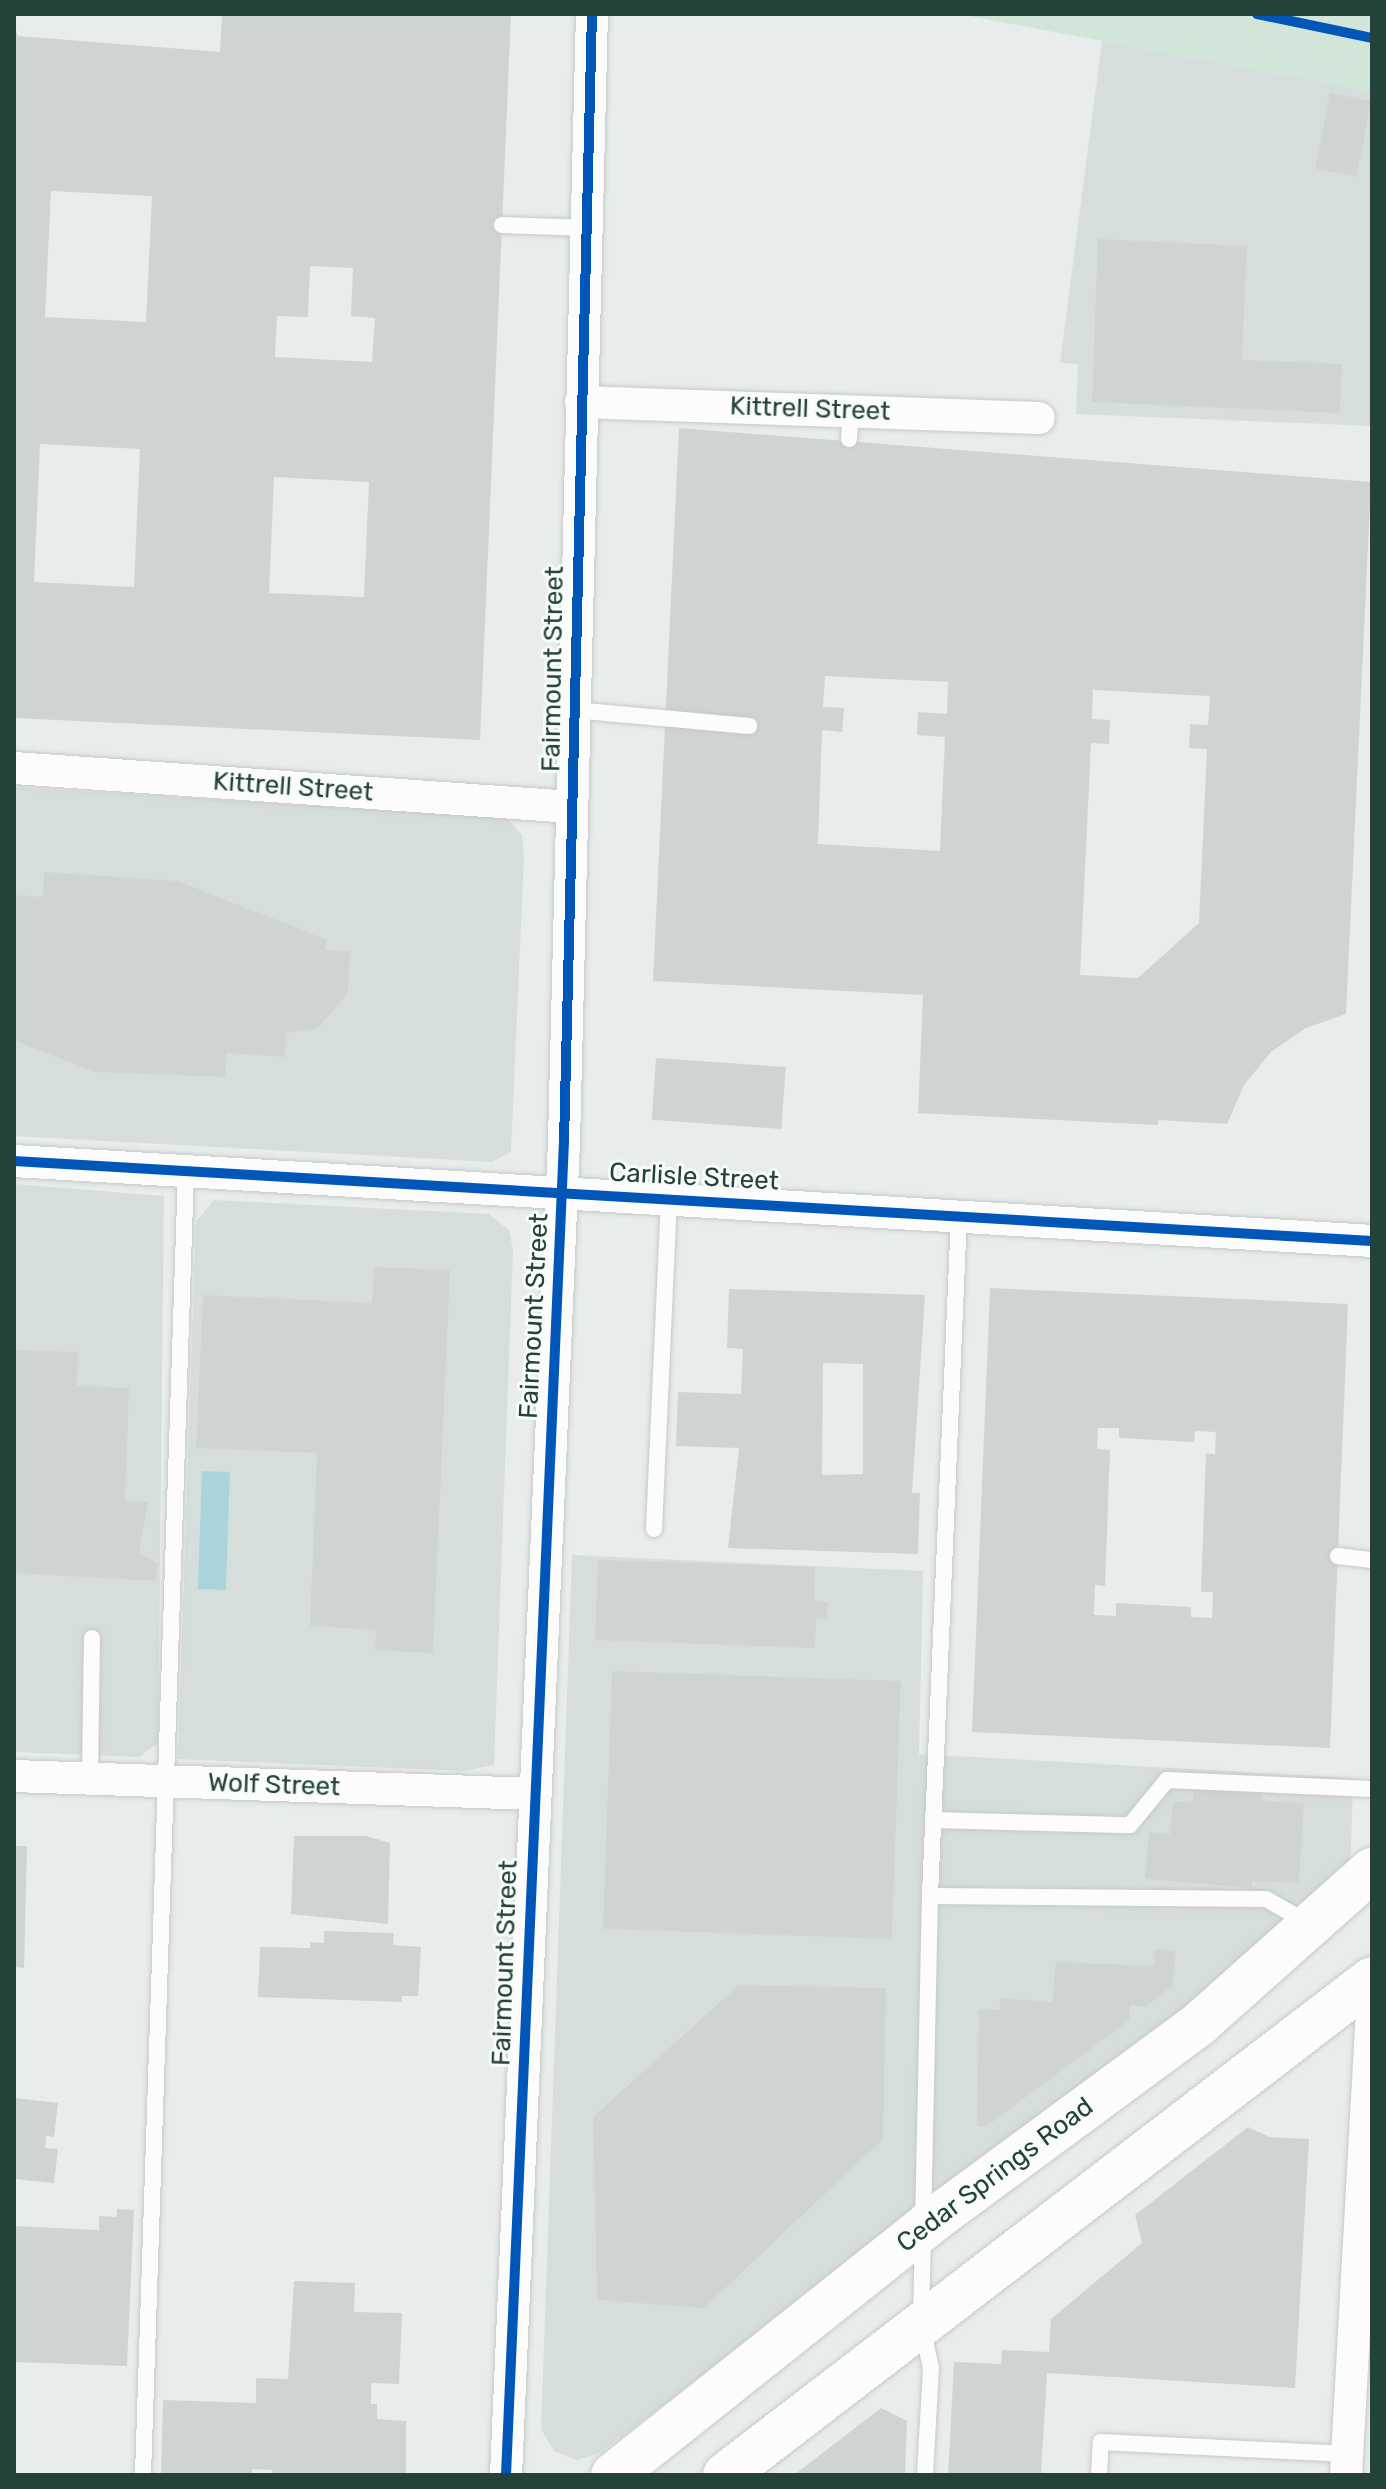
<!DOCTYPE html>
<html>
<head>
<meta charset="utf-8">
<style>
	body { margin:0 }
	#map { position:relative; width:1386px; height:2489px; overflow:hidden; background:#e8edeb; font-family:Rubik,sans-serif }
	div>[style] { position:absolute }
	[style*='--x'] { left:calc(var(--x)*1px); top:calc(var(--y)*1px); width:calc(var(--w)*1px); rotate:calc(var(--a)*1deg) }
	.built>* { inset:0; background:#d6dedb }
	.green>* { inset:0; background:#d1e6d8 }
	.water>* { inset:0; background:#a9d4db; transform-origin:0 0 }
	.building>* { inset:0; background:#cfd4d2; transform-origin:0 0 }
	.roads { filter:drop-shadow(0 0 2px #c5cac8) drop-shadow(0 0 2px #c5cac8) }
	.lane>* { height:16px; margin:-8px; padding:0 8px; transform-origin:8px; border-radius:8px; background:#fcfcfc }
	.street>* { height:32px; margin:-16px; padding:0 16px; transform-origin:16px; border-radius:16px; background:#fcfcfc }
	.secondary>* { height:44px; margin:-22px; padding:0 22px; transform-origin:22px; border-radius:22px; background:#fcfcfc }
	.cycleway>* { height:10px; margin:-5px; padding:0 5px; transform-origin:5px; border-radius:5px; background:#0057b8 }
	span { translate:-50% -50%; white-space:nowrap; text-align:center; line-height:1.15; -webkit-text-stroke:6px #f7fbf9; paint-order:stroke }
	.street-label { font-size:26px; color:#24423a }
	.frame { position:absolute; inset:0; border:16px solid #24423a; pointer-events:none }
</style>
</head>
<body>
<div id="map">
	<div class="built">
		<i style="clip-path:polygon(1102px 41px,1372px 91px,1372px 426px,1076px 414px,1078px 364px,1060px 363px)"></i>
		<i style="clip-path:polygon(14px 787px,507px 818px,522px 835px,524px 856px,511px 1152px,492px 1162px,14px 1136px)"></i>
		<i style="clip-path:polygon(14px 1184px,164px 1196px,158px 1743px,139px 1757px,14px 1752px)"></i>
		<i style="clip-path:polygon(214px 1200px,489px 1214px,509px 1230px,513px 1249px,494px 1765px,463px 1771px,178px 1759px,196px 1222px)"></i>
		<i style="clip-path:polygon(572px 1555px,923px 1571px,919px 1754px,1353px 1778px,1351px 1853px,1343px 1874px,1230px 1976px,600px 2453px,577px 2460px,554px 2451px,541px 2429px)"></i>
	</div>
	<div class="green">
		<i style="clip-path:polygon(959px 14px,1372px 14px,1372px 91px,1123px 45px)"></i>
	</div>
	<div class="water">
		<i style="left:202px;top:1471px;width:28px;height:118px;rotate:2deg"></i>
	</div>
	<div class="building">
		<i style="clip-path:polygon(evenodd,222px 14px,511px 14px,480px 740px,14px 718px,14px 27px,18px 36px,220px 52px,222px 14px,51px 191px,152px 196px,146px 322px,45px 317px,51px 191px,222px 14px,310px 266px,353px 268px,351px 316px,375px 318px,372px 362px,275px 357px,277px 316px,308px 317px,310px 266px,222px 14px,40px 444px,140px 449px,134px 587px,34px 582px,40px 444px,222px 14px,274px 477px,369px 482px,364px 597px,269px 593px,274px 477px)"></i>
		<i style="left:1330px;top:93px;width:42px;height:77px;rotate:11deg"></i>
		<i style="clip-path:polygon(1098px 239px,1247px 246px,1242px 360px,1342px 364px,1340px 413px,1092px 402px)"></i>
		<i style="clip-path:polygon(evenodd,679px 428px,1371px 482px,1346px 1014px,1306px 1028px,1271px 1052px,1244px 1085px,1227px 1124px,1158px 1120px,1158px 1125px,918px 1113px,923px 995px,653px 981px,679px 428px,825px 676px,948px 682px,947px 714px,918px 712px,917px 735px,945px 737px,940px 851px,818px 844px,822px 730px,842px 732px,844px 708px,823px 707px,825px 676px,679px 428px,1093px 690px,1210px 696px,1208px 725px,1190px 724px,1189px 748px,1207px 749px,1199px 923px,1138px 978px,1080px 975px,1091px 743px,1109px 744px,1110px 720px,1092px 719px,1093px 690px)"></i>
		<i style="clip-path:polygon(44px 872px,178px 881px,327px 940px,325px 950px,350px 951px,348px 993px,318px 1028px,286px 1033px,285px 1057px,227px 1053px,225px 1077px,95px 1072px,14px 1040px,14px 895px,43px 897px)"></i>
		<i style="left:656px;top:1058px;width:130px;height:62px;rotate:4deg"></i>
		<i style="clip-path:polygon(374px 1267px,450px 1270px,433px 1653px,375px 1650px,376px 1630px,310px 1626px,317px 1453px,196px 1448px,203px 1295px,372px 1303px)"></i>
		<i style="clip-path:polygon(evenodd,990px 1288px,1348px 1304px,1330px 1748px,972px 1732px,990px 1288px,1098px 1428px,1119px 1428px,1119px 1438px,1194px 1442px,1195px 1431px,1216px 1432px,1215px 1454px,1206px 1453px,1201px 1592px,1213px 1592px,1212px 1618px,1191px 1617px,1191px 1607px,1116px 1603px,1116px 1616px,1094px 1615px,1095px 1585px,1105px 1586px,1110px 1450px,1097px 1449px,1098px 1428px)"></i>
		<i style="clip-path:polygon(evenodd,729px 1289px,925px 1295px,912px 1493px,920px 1493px,918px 1554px,728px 1548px,739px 1448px,676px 1446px,678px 1392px,741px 1394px,743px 1349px,727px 1348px,729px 1289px,823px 1363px,863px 1364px,863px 1474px,822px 1475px,823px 1363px)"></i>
		<i style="clip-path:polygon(14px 1350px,78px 1352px,77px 1386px,129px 1388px,125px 1501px,148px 1502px,139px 1552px,157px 1563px,156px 1581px,14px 1573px)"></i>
		<i style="clip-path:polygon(598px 1560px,815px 1567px,814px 1601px,828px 1602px,827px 1619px,816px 1618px,815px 1648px,595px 1640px)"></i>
		<i style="left:612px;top:1671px;width:289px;height:258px;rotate:2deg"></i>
		<i style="clip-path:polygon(1194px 1784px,1262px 1788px,1261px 1801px,1304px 1803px,1299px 1883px,1252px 1881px,1252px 1888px,1145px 1879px,1149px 1832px,1170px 1834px,1173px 1801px,1192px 1803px)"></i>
		<i style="clip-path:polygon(294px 1836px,366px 1836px,390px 1843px,388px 1924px,291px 1914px)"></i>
		<i style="clip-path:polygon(14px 1846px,27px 1846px,24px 1968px,14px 1967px)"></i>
		<i style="clip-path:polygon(324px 1931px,394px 1933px,393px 1945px,421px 1947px,418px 1996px,402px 1996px,402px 2002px,258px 1997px,260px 1947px,310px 1948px,310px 1942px,324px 1943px)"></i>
		<i style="clip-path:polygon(1155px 1949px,1176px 1951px,1172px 1986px,1146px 2007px,1130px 2005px,1129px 2020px,987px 2126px,977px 2126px,979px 2009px,999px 2010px,1001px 1998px,1052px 2002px,1056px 1962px,1154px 1966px)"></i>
		<i style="clip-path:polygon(739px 1985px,886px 1988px,883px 2139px,704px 2308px,597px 2300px,593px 2117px)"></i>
		<i style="clip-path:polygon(14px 2098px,58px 2103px,54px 2137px,46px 2136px,45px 2148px,58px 2149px,54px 2183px,14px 2179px)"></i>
		<i style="clip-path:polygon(1248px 2127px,1270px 2137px,1309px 2139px,1295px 2388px,1047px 2373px,1041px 2475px,948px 2475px,954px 2362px,1001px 2364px,1002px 2350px,1049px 2352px,1051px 2319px,1142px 2243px,1135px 2215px)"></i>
		<i style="clip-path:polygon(117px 2209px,134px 2210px,127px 2366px,14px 2362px,14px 2226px,99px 2230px,99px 2216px,117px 2217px)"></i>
		<i style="clip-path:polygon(294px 2281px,355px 2283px,354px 2312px,402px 2313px,399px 2384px,371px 2383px,371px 2404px,377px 2404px,377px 2419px,406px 2421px,406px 2475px,272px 2475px,272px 2470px,252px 2469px,252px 2475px,161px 2475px,163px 2400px,256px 2403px,256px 2378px,288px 2379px)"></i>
		<i style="clip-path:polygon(881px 2408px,907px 2421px,905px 2475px,794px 2475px)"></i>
	</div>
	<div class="roads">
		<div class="lane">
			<i style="--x:502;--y:225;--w:85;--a:2"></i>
			<i style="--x:849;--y:439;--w:29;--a:-86"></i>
			<i style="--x:574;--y:710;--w:176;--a:5.2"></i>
			<i style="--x:654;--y:1529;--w:331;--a:-87.4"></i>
			<i style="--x:1338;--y:1556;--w:34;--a:7"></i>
			<i style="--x:90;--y:1778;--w:140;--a:-89.2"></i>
			<i style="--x:933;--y:1820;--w:197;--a:1.5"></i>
			<i style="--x:1130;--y:1825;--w:58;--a:-50.6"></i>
			<i style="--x:1167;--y:1780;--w:205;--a:2.5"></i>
			<i style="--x:930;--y:1896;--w:336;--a:0.5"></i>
			<i style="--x:1266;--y:1899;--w:51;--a:29.6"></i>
			<i style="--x:143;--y:2475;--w:1306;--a:-88.11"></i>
			<i style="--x:925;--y:2475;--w:107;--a:-86.8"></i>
			<i style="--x:931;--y:2368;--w:46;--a:-102.5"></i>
			<i style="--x:921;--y:2323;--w:427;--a:-88.8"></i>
			<i style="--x:930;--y:1896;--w:682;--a:-87.56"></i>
			<i style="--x:1099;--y:2475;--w:33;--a:-87"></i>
			<i style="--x:1101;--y:2442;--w:246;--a:2.8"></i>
		</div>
		<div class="street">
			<i style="--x:581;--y:402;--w:458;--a:2"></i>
			<i style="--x:14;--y:768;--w:559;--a:4"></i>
			<i style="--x:14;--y:1161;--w:1360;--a:3.37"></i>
			<i style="--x:14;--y:1776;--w:520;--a:1.98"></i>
			<i style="--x:506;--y:2475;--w:1334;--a:-87.51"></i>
			<i style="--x:564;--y:1142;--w:1128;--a:-88.58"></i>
			<i style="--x:1346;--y:2475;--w:468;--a:-86.8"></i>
		</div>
		<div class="secondary">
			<i style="--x:613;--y:2475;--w:403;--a:-38.5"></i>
			<i style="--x:928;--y:2224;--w:337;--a:-36.4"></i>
			<i style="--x:1199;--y:2024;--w:232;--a:-41.7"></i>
			<i style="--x:725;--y:2475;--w:815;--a:-37.47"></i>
		</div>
	</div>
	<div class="cycleway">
		<i style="--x:1257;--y:14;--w:117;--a:11.8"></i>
		<i style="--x:14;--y:1161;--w:1360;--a:3.37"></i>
		<i style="--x:506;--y:2475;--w:1334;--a:-87.51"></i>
		<i style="--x:564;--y:1142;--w:1128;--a:-88.58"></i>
	</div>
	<div class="street-label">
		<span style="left:810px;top:409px;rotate:2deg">Kittrell Street</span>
		<span style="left:553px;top:669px;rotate:-89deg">Fairmount Street</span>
		<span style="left:293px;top:787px;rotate:4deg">Kittrell Street</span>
		<span style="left:694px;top:1177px;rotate:3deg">Carlisle Street</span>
		<span style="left:534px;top:1316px;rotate:-87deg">Fairmount Street</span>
		<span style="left:274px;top:1785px;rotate:2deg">Wolf Street</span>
		<span style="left:505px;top:1963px;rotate:-88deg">Fairmount Street</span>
		<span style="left:995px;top:2175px;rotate:-37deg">Cedar Springs Road</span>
	</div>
	<div class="frame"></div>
</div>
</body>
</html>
